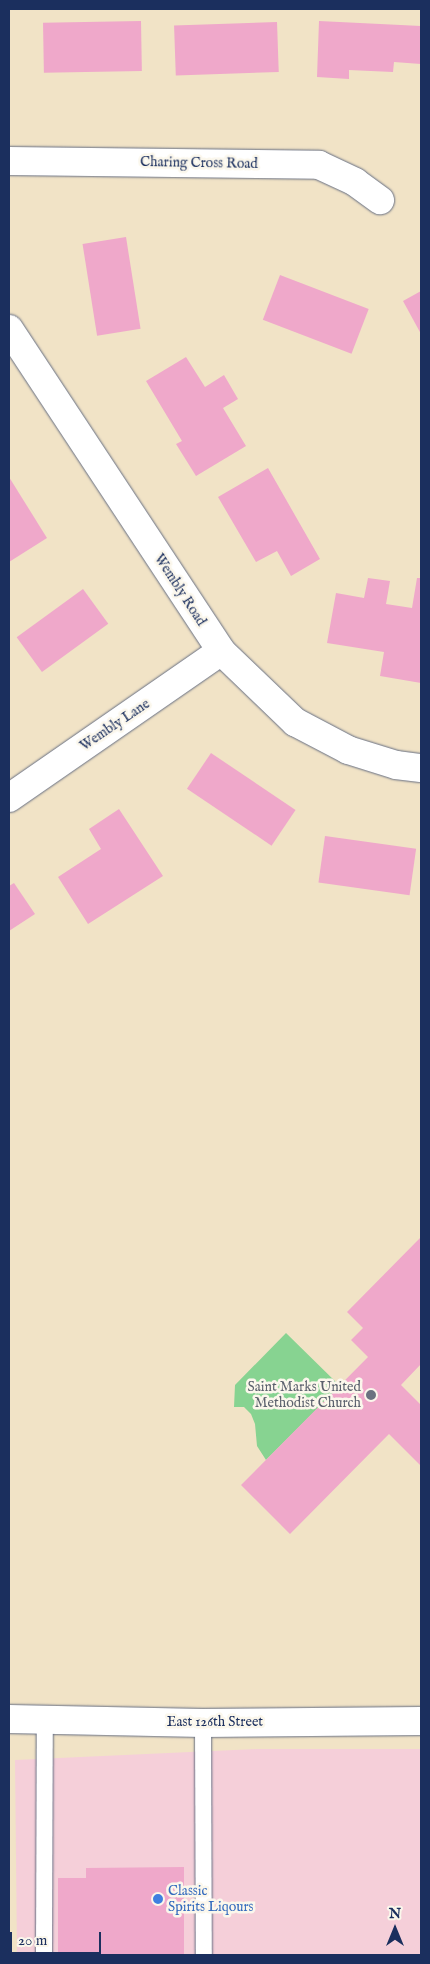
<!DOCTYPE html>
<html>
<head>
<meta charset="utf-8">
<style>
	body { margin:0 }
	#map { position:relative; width:430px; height:1964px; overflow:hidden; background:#f1e3c6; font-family:"IM FELL English",serif }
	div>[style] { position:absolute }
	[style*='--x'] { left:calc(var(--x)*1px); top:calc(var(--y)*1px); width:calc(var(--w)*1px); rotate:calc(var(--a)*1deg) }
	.built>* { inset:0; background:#f5cfd9 }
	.green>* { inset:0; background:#87d391 }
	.building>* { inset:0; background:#efa8ca; transform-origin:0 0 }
	.roads { filter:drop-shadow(0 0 1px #666e82) drop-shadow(0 0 1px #666e82) }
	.service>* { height:16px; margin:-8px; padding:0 8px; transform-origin:8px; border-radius:8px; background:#fff }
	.minor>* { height:28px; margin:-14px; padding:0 14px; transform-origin:14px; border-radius:14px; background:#fff }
	.tertiary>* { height:28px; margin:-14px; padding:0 14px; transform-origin:14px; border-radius:14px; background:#fff }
	.dots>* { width:14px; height:14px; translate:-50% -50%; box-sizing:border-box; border:2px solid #fbf7ec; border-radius:50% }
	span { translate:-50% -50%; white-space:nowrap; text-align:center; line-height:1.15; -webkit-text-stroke:5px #fbf7ec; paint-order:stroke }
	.street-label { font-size:14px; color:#1b2f5e }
	.worship-label { font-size:14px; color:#5b616d }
	.right { translate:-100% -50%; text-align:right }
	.shop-label { font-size:14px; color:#366cbe }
	.left { translate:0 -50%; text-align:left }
	.frame { position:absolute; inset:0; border:10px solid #1b2f5e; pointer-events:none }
	.north { position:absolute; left:370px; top:1904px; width:50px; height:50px; -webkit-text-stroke:4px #fbf7ec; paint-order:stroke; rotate:0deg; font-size:14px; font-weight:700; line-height:20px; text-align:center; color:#1b2f5e }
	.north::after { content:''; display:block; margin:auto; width:18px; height:22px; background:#1b2f5e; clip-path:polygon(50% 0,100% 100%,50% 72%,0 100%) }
	.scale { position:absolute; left:10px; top:1932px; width:91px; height:22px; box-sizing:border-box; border:2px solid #1b2f5e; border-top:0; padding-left:6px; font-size:15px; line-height:18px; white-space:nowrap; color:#1b2f5e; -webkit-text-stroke:4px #fbf7ec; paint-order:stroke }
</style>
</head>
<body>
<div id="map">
	<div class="built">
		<i style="clip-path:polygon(257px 1749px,421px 1749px,421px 1955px,17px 1955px,15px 1760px)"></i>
	</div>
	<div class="green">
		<i style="clip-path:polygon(286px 1333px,340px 1386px,266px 1460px,257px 1446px,255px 1424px,251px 1414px,244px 1407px,234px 1407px,235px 1385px)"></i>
	</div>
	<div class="building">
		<i style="left:141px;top:21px;width:50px;height:98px;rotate:89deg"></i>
		<i style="clip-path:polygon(319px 21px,421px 26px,421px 64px,394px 62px,393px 72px,349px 70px,349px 79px,317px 77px)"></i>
		<i style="left:277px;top:22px;width:50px;height:103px;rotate:88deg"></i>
		<i style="left:126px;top:237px;width:93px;height:44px;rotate:81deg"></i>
		<i style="left:280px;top:275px;width:95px;height:48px;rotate:21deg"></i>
		<i style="clip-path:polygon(421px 291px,421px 334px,403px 301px)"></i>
		<i style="clip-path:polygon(186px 357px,205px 387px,224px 375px,238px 399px,223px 408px,246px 446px,196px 476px,176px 444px,182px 441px,146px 381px)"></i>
		<i style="clip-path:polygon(268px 468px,320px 559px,291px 576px,277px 551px,256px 562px,218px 497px)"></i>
		<i style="clip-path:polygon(9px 477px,47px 538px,9px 562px)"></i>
		<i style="clip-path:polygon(368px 578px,390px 581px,386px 604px,412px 608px,417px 578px,421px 578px,421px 683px,380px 676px,384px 652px,327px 643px,336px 593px,364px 598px)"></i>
		<i style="left:83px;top:589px;width:43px;height:82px;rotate:54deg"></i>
		<i style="left:211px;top:753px;width:102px;height:43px;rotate:34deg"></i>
		<i style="clip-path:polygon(119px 809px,163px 876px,88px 924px,58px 877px,101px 849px,89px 829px)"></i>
		<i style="left:325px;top:836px;width:92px;height:47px;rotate:8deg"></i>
		<i style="clip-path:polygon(14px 883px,35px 914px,9px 931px,9px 886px)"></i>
		<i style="clip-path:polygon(421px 1237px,421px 1364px,401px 1385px,421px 1405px,421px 1466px,389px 1434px,290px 1534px,241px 1485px,368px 1357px,351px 1340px,363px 1328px,347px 1312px)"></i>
		<i style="clip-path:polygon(184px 1867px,184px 1955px,58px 1955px,58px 1878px,86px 1878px,86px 1868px)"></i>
	</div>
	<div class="roads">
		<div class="service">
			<i style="--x:203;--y:1723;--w:232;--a:89.8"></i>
			<i style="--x:44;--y:1955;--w:235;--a:-89.8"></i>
		</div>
		<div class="minor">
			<i style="--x:9;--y:161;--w:310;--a:0.7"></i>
			<i style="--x:319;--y:165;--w:40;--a:25"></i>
			<i style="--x:355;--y:182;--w:31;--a:36"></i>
			<i style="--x:9;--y:329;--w:386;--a:56.6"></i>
			<i style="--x:221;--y:651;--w:103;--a:43.8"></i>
			<i style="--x:295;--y:722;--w:60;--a:27.8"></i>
			<i style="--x:348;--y:750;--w:50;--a:17.4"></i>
			<i style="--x:396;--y:765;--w:25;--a:7"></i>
			<i style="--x:9;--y:798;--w:258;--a:-34.7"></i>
		</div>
		<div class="tertiary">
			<i style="--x:9;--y:1719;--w:194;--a:1.2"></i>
			<i style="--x:203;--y:1723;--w:218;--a:-0.5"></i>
		</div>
	</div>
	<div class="dots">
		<i style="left:371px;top:1395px;background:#6b7280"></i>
		<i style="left:158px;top:1899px;background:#3f7fe0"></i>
	</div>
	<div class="street-label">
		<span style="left:199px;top:163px;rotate:1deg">Charing Cross Road</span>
		<span style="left:180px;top:590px;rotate:57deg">Wembly Road</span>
		<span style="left:115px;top:725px;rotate:-34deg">Wembly Lane</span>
		<span style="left:215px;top:1722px">East 126th Street</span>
	</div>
	<div class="worship-label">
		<span class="right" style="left:361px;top:1395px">Saint Marks United<br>Methodist Church</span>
	</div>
	<div class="shop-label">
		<span class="left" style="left:168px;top:1899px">Classic<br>Spirits Liqours</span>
	</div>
	<div class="frame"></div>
	<div class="north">N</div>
	<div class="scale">20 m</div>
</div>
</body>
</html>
